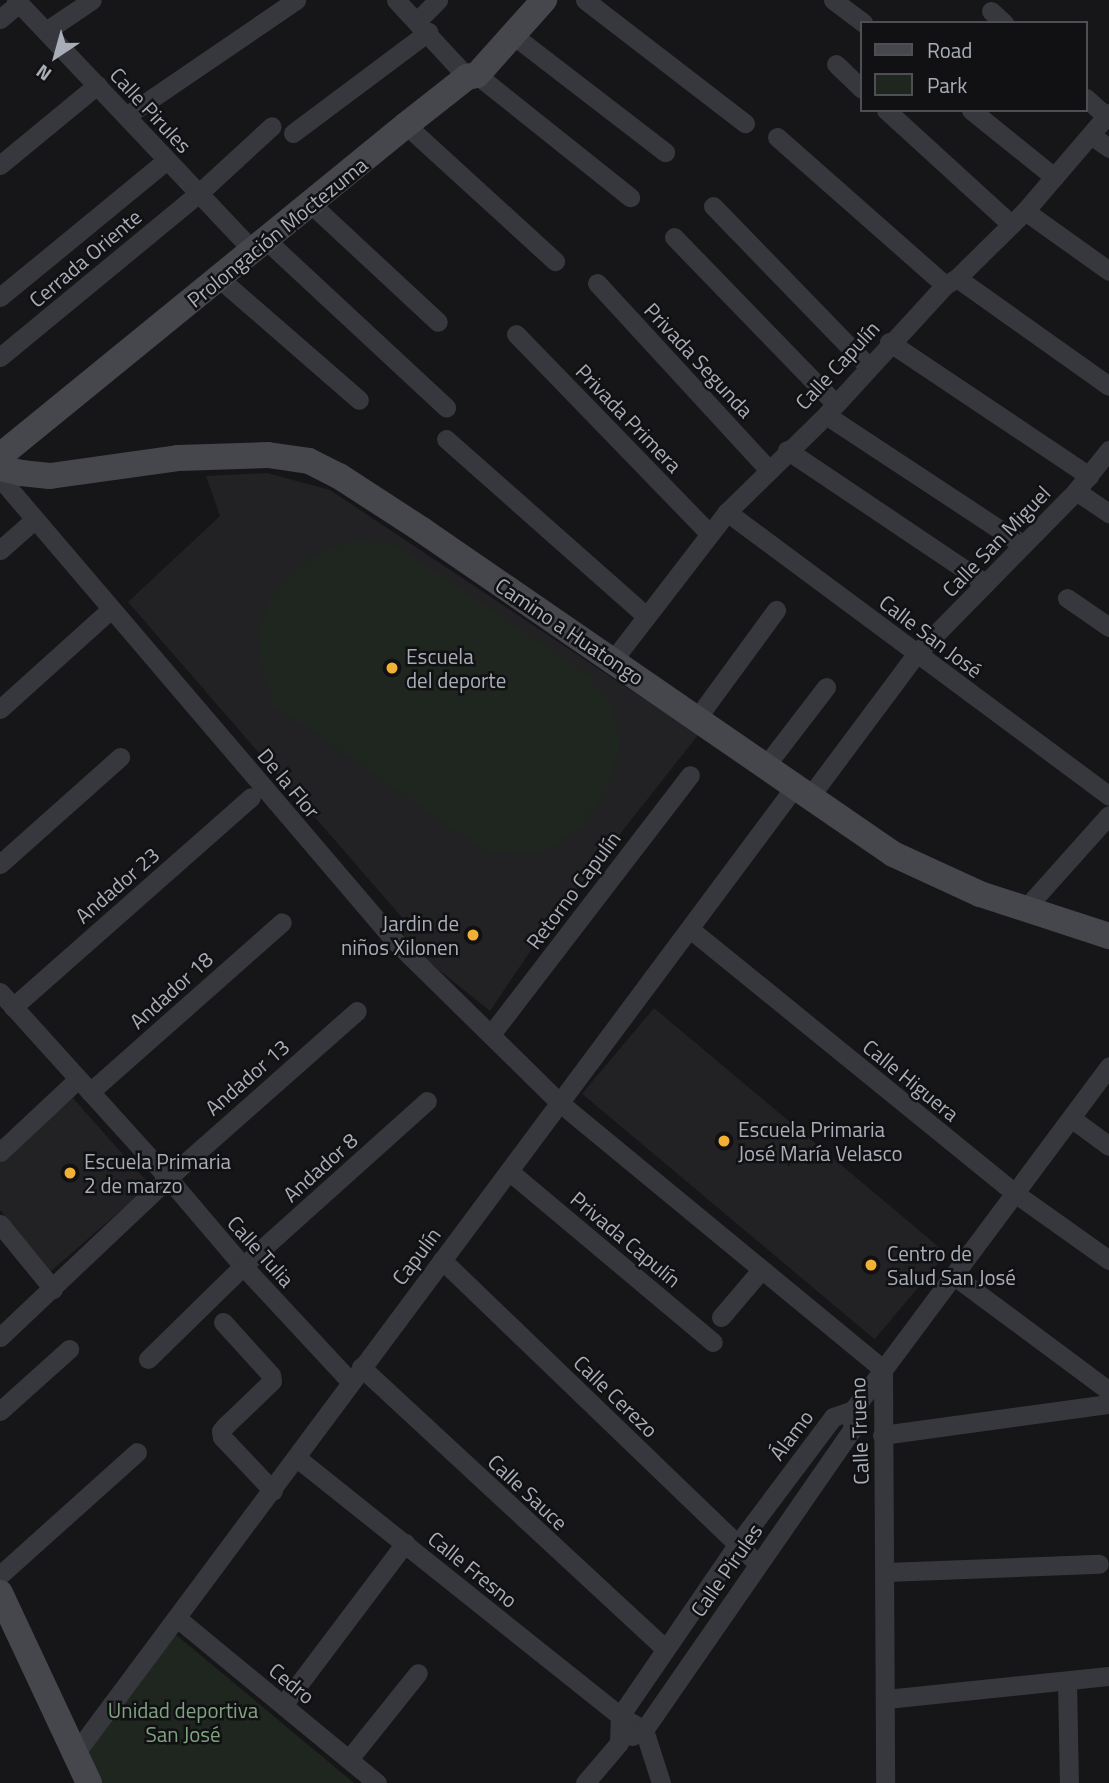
<!DOCTYPE html>
<html>
<head>
<meta charset="utf-8">
<style>
	body { margin:0 }
	#map { position:relative; width:1109px; height:1783px; overflow:hidden; background:#161618; font-family:"Titillium Web",sans-serif }
	div>[style] { position:absolute }
	[style*='--x'] { left:calc(var(--x)*1px); top:calc(var(--y)*1px); width:calc(var(--w)*1px); rotate:calc(var(--a)*1deg) }
	.built>* { inset:0; background:#222225; transform-origin:0 0 }
	.green>* { inset:0; background:#1e261f }
	.street>* { height:19px; margin:-9.5px; padding:0 9.5px; transform-origin:9.5px; border-radius:9.5px; background:#37383d }
	.secondary>* { height:26px; margin:-13px; padding:0 13px; transform-origin:13px; border-radius:13px; background:#45474d }
	.dots>* { width:19px; height:19px; translate:-50% -50%; box-sizing:border-box; border:4px solid #111113; border-radius:50% }
	span { translate:-50% -50%; white-space:nowrap; text-align:center; line-height:1.15; -webkit-text-stroke:5px #111113; paint-order:stroke }
	.street-label { font-size:21px; color:#a8adb8 }
	.poi-label { font-size:21px; color:#a8adb8 }
	.left { translate:0 -50%; text-align:left }
	.right { translate:-100% -50%; text-align:right }
	.park-label { font-size:21px; color:#7fa381 }
	.legend { position:absolute; left:860px; top:21px; width:228px; height:91px; box-sizing:border-box; background:#111113; border:2px solid #4d4f55; margin:0; padding:9px 12px; list-style:none; font-size:21px; color:#a8adb8 }
	.legend li { display:flex; align-items:center; gap:14px; height:35px }
	.legend b { width:35px; border:2px solid #4d4f55 }
	.north { position:absolute; left:21px; top:21px; width:70px; height:70px; -webkit-text-stroke:5px #111113; paint-order:stroke; rotate:216deg; font-size:19px; font-weight:700; line-height:28px; text-align:center; color:#a8adb8 }
	.north::after { content:''; display:block; margin:auto; width:24px; height:32px; background:#a8adb8; clip-path:polygon(50% 0,100% 100%,50% 72%,0 100%) }
</style>
</head>
<body>
<div id="map">
	<div class="built">
		<i style="clip-path:polygon(267px 473px,330px 490px,698px 735px,546px 928px,490px 1011px,403px 941px,405px 921px,128px 602px,220px 516px,206px 476px)"></i>
		<i style="left:654px;top:1008px;width:382px;height:112px;rotate:40deg"></i>
		<i style="clip-path:polygon(73px 1098px,150px 1185px,51px 1271px,0 1210px,0 1160px)"></i>
	</div>
	<div class="green">
		<i style="clip-path:polygon(351px 540px,392px 543px,586px 673px,613px 706px,620px 745px,609px 786px,582px 827px,542px 853px,487px 852px,274px 706px,260px 661px,258px 627px,277px 587px,312px 557px)"></i>
		<i style="clip-path:polygon(174px 1633px,354px 1783px,97px 1783px,82px 1749px)"></i>
	</div>
	<div class="street">
		<i style="--x:16;--y:0;--w:345;--a:46.6"></i>
		<i style="--x:396;--y:0;--w:105;--a:47.3"></i>
		<i style="--x:585;--y:0;--w:202;--a:37.6"></i>
		<i style="--x:833;--y:0;--w:38;--a:37"></i>
		<i style="--x:991;--y:11;--w:18;--a:43"></i>
		<i style="--x:0;--y:19;--w:25;--a:-40"></i>
		<i style="--x:417;--y:21;--w:30;--a:-45"></i>
		<i style="--x:46;--y:31;--w:55;--a:-34"></i>
		<i style="--x:513;--y:35;--w:192;--a:37.6"></i>
		<i style="--x:836;--y:64;--w:36;--a:44"></i>
		<i style="--x:477;--y:75;--w:196;--a:38.6"></i>
		<i style="--x:1086;--y:98;--w:27;--a:42"></i>
		<i style="--x:886;--y:110;--w:169;--a:42.4"></i>
		<i style="--x:971;--y:110;--w:107;--a:38.9"></i>
		<i style="--x:126;--y:116;--w:206;--a:-34.3"></i>
		<i style="--x:406;--y:125;--w:202;--a:42.4"></i>
		<i style="--x:293;--y:133;--w:169;--a:-36.8"></i>
		<i style="--x:1092;--y:136;--w:21;--a:35"></i>
		<i style="--x:777;--y:137;--w:224;--a:41.4"></i>
		<i style="--x:0;--y:165;--w:126;--a:-39.5"></i>
		<i style="--x:311;--y:204;--w:173;--a:42.9"></i>
		<i style="--x:713;--y:206;--w:223;--a:45.9"></i>
		<i style="--x:1025;--y:211;--w:103;--a:35.5"></i>
		<i style="--x:674;--y:237;--w:231;--a:45.9"></i>
		<i style="--x:266;--y:240;--w:246;--a:42.9"></i>
		<i style="--x:957;--y:278;--w:186;--a:35.4"></i>
		<i style="--x:220;--y:279;--w:184;--a:41"></i>
		<i style="--x:597;--y:283;--w:253;--a:47.4"></i>
		<i style="--x:0;--y:297;--w:216;--a:-39.4"></i>
		<i style="--x:516;--y:334;--w:277;--a:45.9"></i>
		<i style="--x:889;--y:342;--w:241;--a:33.8"></i>
		<i style="--x:0;--y:357;--w:256;--a:-39.5"></i>
		<i style="--x:198;--y:194;--w:100;--a:-42.6"></i>
		<i style="--x:826;--y:415;--w:236;--a:33.4"></i>
		<i style="--x:446;--y:439;--w:267;--a:41.5"></i>
		<i style="--x:787;--y:450;--w:239;--a:33.9"></i>
		<i style="--x:0;--y:478;--w:609;--a:49.53"></i>
		<i style="--x:395;--y:941;--w:231;--a:44.5"></i>
		<i style="--x:560;--y:1103;--w:418;--a:39.5"></i>
		<i style="--x:883;--y:1369;--w:414;--a:89.7"></i>
		<i style="--x:1076;--y:491;--w:40;--a:34"></i>
		<i style="--x:727;--y:512;--w:476;--a:36.6"></i>
		<i style="--x:0;--y:550;--w:45;--a:-41.4"></i>
		<i style="--x:1067;--y:598;--w:51;--a:34.6"></i>
		<i style="--x:613;--y:660;--w:187;--a:-52.4"></i>
		<i style="--x:727;--y:512;--w:139;--a:-44.4"></i>
		<i style="--x:826;--y:415;--w:176;--a:-47.5"></i>
		<i style="--x:945;--y:285;--w:14;--a:-30"></i>
		<i style="--x:957;--y:278;--w:95;--a:-44.6"></i>
		<i style="--x:1025;--y:211;--w:129;--a:-49.4"></i>
		<i style="--x:0;--y:709;--w:149;--a:-42"></i>
		<i style="--x:697;--y:718;--w:134;--a:-53.8"></i>
		<i style="--x:767;--y:764;--w:97;--a:-52.5"></i>
		<i style="--x:811;--y:795;--w:177;--a:-53.3"></i>
		<i style="--x:917;--y:653;--w:227;--a:-45.5"></i>
		<i style="--x:1076;--y:491;--w:53;--a:-51.2"></i>
		<i style="--x:0;--y:864;--w:161;--a:-41.7"></i>
		<i style="--x:1024;--y:910;--w:127;--a:-48.2"></i>
		<i style="--x:690;--y:929;--w:420;--a:39.1"></i>
		<i style="--x:1016;--y:1194;--w:114;--a:35.4"></i>
		<i style="--x:0;--y:992;--w:251;--a:47.9"></i>
		<i style="--x:168;--y:1178;--w:116;--a:49.6"></i>
		<i style="--x:243;--y:1266;--w:157;--a:47.1"></i>
		<i style="--x:13;--y:1007;--w:317;--a:-41.4"></i>
		<i style="--x:492;--y:1033;--w:325;--a:-52.5"></i>
		<i style="--x:90;--y:1092;--w:256;--a:-41.5"></i>
		<i style="--x:1071;--y:1118;--w:47;--a:36.4"></i>
		<i style="--x:0;--y:1152;--w:107;--a:-43.1"></i>
		<i style="--x:509;--y:1171;--w:266;--a:40"></i>
		<i style="--x:0;--y:1224;--w:84;--a:50.8"></i>
		<i style="--x:442;--y:1260;--w:438;--a:43.9"></i>
		<i style="--x:953;--y:1275;--w:194;--a:36.6"></i>
		<i style="--x:721;--y:1317;--w:62;--a:-49.6"></i>
		<i style="--x:223;--y:1322;--w:72;--a:47.8"></i>
		<i style="--x:271;--y:1375;--w:6;--a:81"></i>
		<i style="--x:272;--y:1381;--w:65;--a:136.2"></i>
		<i style="--x:225;--y:1426;--w:6;--a:129"></i>
		<i style="--x:221;--y:1431;--w:6;--a:81"></i>
		<i style="--x:222;--y:1437;--w:74;--a:46.6"></i>
		<i style="--x:0;--y:1337;--w:231;--a:-43.4"></i>
		<i style="--x:168;--y:1178;--w:252;--a:-41.5"></i>
		<i style="--x:148;--y:1359;--w:133;--a:-44.4"></i>
		<i style="--x:243;--y:1266;--w:247;--a:-41.9"></i>
		<i style="--x:361;--y:1367;--w:415;--a:42.8"></i>
		<i style="--x:0;--y:1411;--w:93;--a:-41.9"></i>
		<i style="--x:882;--y:1435;--w:229;--a:-7.8"></i>
		<i style="--x:297;--y:1458;--w:413;--a:38.6"></i>
		<i style="--x:620;--y:1716;--w:28;--a:30"></i>
		<i style="--x:886;--y:1572;--w:213;--a:-2.2"></i>
		<i style="--x:0;--y:1575;--w:184;--a:-41.9"></i>
		<i style="--x:177;--y:1618;--w:259;--a:39.5"></i>
		<i style="--x:1067;--y:1682;--w:101;--a:88.9"></i>
		<i style="--x:886;--y:1699;--w:224;--a:-5.9"></i>
		<i style="--x:283;--y:1705;--w:203;--a:-53"></i>
		<i style="--x:644;--y:1730;--w:56;--a:72.2"></i>
		<i style="--x:632;--y:1736;--w:13;--a:-27"></i>
		<i style="--x:644;--y:1730;--w:365;--a:-55.3"></i>
		<i style="--x:852;--y:1430;--w:20;--a:-87"></i>
		<i style="--x:74;--y:1755;--w:1209;--a:-53.34"></i>
		<i style="--x:349;--y:1759;--w:110;--a:-51.3"></i>
		<i style="--x:585;--y:1783;--w:52;--a:-49.6"></i>
		<i style="--x:619;--y:1743;--w:27;--a:-88"></i>
		<i style="--x:620;--y:1716;--w:207;--a:-55.6"></i>
		<i style="--x:737;--y:1545;--w:160;--a:-53.1"></i>
		<i style="--x:833;--y:1417;--w:21;--a:-19"></i>
		<i style="--x:853;--y:1410;--w:429;--a:-53.3"></i>
	</div>
	<div class="secondary">
		<i style="--x:0;--y:456;--w:524;--a:-39.19"></i>
		<i style="--x:406;--y:125;--w:78;--a:-38.2"></i>
		<i style="--x:467;--y:77;--w:10;--a:-11"></i>
		<i style="--x:477;--y:75;--w:101;--a:-48.2"></i>
		<i style="--x:0;--y:468;--w:22;--a:13"></i>
		<i style="--x:21;--y:473;--w:29;--a:6"></i>
		<i style="--x:50;--y:476;--w:129;--a:-8"></i>
		<i style="--x:178;--y:458;--w:90;--a:-1.9"></i>
		<i style="--x:268;--y:455;--w:41;--a:8.3"></i>
		<i style="--x:309;--y:461;--w:34;--a:27"></i>
		<i style="--x:339;--y:476;--w:99;--a:33"></i>
		<i style="--x:422;--y:530;--w:572;--a:34.52"></i>
		<i style="--x:893;--y:854;--w:96;--a:24.7"></i>
		<i style="--x:980;--y:894;--w:136;--a:18"></i>
		<i style="--x:0;--y:1593;--w:210;--a:64.9"></i>
	</div>
	<div class="dots">
		<i style="left:392px;top:668px;background:#f2b134"></i>
		<i style="left:473px;top:935px;background:#f2b134"></i>
		<i style="left:724px;top:1141px;background:#f2b134"></i>
		<i style="left:70px;top:1173px;background:#f2b134"></i>
		<i style="left:871px;top:1265px;background:#f2b134"></i>
	</div>
	<div class="street-label">
		<span style="left:151px;top:110px;rotate:47deg">Calle Pirules</span>
		<span style="left:277px;top:232px;rotate:-39deg">Prolongación Moctezuma</span>
		<span style="left:85px;top:258px;rotate:-40deg">Cerrada Oriente</span>
		<span style="left:699px;top:360px;rotate:47deg">Privada Segunda</span>
		<span style="left:837px;top:365px;rotate:-47deg">Calle Capulín</span>
		<span style="left:629px;top:418px;rotate:46deg">Privada Primera</span>
		<span style="left:996px;top:541px;rotate:-46deg">Calle San Miguel</span>
		<span style="left:570px;top:631px;rotate:34deg">Camino a Huatongo</span>
		<span style="left:931px;top:636px;rotate:37deg">Calle San José</span>
		<span style="left:289px;top:783px;rotate:50deg">De la Flor</span>
		<span style="left:117px;top:885px;rotate:-41deg">Andador 23</span>
		<span style="left:573px;top:890px;rotate:-53deg">Retorno Capulín</span>
		<span style="left:171px;top:990px;rotate:-42deg">Andador 18</span>
		<span style="left:247px;top:1077px;rotate:-41deg">Andador 13</span>
		<span style="left:911px;top:1080px;rotate:39deg">Calle Higuera</span>
		<span style="left:320px;top:1167px;rotate:-42deg">Andador 8</span>
		<span style="left:626px;top:1239px;rotate:40deg">Privada Capulín</span>
		<span style="left:261px;top:1251px;rotate:48deg">Calle Tulia</span>
		<span style="left:416px;top:1256px;rotate:-53deg">Capulín</span>
		<span style="left:616px;top:1396px;rotate:44deg">Calle Cerezo</span>
		<span style="left:859px;top:1431px;rotate:-92deg">Calle Trueno</span>
		<span style="left:791px;top:1435px;rotate:-53deg">Álamo</span>
		<span style="left:528px;top:1492px;rotate:43deg">Calle Sauce</span>
		<span style="left:473px;top:1569px;rotate:39deg">Calle Fresno</span>
		<span style="left:726px;top:1570px;rotate:-55deg">Calle Pirules</span>
		<span style="left:292px;top:1683px;rotate:39deg">Cedro</span>
	</div>
	<div class="poi-label">
		<span class="left" style="left:406px;top:668px">Escuela<br>del deporte</span>
		<span class="right" style="left:459px;top:935px">Jardin de<br>niños Xilonen</span>
		<span class="left" style="left:738px;top:1141px">Escuela Primaria<br>José María Velasco</span>
		<span class="left" style="left:84px;top:1173px">Escuela Primaria<br>2 de marzo</span>
		<span class="left" style="left:887px;top:1265px">Centro de<br>Salud San José</span>
	</div>
	<div class="park-label">
		<span style="left:183px;top:1722px">Unidad deportiva<br>San José</span>
	</div>
	<ul class="legend">
	<li><b style="height:9px;background:#45474d"></b>Road</li>
	<li><b style="height:19px;background:#1e261f"></b>Park</li>
	</ul>
	<div class="north">N</div>
</div>
</body>
</html>
